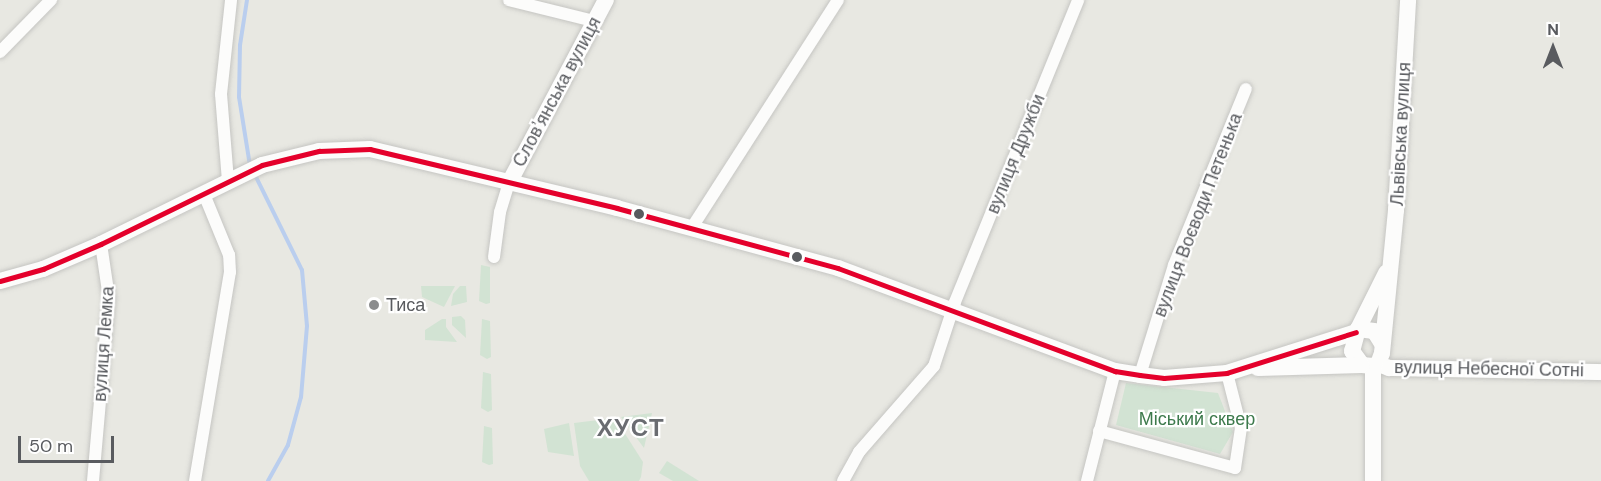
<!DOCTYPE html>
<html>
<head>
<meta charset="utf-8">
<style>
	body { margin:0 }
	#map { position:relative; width:1601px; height:481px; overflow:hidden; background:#e8e8e2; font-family:"DM Sans",sans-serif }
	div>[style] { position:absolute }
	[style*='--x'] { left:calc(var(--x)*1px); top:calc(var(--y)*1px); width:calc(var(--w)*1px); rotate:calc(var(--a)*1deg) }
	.green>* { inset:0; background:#d2e3d3 }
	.stream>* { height:4px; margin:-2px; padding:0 2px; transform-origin:2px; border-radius:2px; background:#baceee }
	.roads { filter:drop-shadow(0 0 2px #c5c5c2) drop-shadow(0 0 2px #c5c5c2) }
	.street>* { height:12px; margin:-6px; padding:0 6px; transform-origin:6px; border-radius:6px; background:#fcfcfb }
	.secondary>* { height:16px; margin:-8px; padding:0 8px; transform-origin:8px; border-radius:8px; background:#fcfcfb }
	.bus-1>* { height:4.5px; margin:-2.25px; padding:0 2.25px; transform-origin:2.25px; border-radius:2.25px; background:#e4002b }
	.dots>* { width:16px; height:16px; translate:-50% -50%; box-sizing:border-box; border:3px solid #fff; border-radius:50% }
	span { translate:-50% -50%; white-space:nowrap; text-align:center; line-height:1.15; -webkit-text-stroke:4.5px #fff; paint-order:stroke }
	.street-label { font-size:18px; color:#595b5f }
	.poi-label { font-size:18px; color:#595b5f }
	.left { translate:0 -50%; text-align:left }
	.park-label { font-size:18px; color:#3d7a4c }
	.district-label { font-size:24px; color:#6a6c71; font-weight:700; letter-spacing:1.5px }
	.north { position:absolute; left:1523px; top:18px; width:60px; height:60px; -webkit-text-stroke:4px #fff; paint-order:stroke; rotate:0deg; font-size:16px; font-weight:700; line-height:24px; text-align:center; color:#595b5f }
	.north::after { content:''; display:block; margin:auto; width:21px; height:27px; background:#595b5f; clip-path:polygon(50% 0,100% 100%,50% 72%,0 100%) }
	.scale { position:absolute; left:18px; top:436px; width:96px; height:27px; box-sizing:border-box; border:3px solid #595b5f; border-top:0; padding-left:8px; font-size:18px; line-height:21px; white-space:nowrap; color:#595b5f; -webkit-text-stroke:4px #fff; paint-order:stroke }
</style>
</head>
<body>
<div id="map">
	<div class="green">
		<i style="clip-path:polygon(481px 265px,490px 267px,490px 303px,486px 304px,479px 301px)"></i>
		<i style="clip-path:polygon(421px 286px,455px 286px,444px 307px,422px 297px)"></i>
		<i style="clip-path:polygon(460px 286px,466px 286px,467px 302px,451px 306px,453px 294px)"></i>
		<i style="clip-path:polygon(461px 316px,465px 320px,466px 338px,452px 325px,452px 317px)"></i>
		<i style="clip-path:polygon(442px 319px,446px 319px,446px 327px,457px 342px,425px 340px,425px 330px)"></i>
		<i style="clip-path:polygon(482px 319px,490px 321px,491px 357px,487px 359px,480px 355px)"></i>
		<i style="clip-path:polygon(483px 372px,491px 374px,492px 410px,488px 412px,481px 408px)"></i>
		<i style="clip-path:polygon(1126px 383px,1218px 393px,1233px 432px,1220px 454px,1116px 425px)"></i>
		<i style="clip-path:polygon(652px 413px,644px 448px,621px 417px)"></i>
		<i style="clip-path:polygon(615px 418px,643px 462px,641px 477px,639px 481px,589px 481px,580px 466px,574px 423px)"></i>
		<i style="clip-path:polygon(569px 423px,574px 456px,548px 452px,544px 429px)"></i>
		<i style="clip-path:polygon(484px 426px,492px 428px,493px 464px,489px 465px,482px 462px)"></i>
		<i style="clip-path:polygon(667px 461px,699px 481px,673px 481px,659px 473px)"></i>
	</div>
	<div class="stream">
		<i style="--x:247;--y:0;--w:46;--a:98.8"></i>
		<i style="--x:240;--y:45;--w:52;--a:91.1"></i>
		<i style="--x:239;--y:97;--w:70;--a:80.9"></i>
		<i style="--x:255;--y:175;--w:106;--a:63.7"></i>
		<i style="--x:302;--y:270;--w:56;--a:84.9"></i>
		<i style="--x:307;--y:326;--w:71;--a:94.8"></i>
		<i style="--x:301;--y:397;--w:50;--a:105.2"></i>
		<i style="--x:288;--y:445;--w:41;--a:119.1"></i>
	</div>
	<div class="roads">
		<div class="street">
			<i style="--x:509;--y:0;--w:88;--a:13.9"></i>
			<i style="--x:0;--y:52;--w:73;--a:-45.6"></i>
			<i style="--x:228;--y:181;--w:87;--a:-94.6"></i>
			<i style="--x:221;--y:94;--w:95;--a:-83.9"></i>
			<i style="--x:691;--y:229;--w:272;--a:-57.3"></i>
			<i style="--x:494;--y:257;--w:45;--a:-82.4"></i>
			<i style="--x:500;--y:212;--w:30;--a:-73"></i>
			<i style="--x:1140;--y:375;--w:115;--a:-72.8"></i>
			<i style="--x:1174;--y:265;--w:190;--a:-67.8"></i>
			<i style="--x:1099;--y:431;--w:141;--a:15.2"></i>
			<i style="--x:1235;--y:468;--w:40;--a:-81.5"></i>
			<i style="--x:1241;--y:428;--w:57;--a:-104.3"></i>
			<i style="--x:93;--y:481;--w:184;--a:-85"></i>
			<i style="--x:109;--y:298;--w:55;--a:-98.4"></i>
			<i style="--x:195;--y:481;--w:212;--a:-80.5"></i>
			<i style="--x:230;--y:272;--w:17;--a:-93"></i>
			<i style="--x:229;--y:255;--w:66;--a:-112.3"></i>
			<i style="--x:843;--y:481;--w:33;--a:-61"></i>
			<i style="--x:859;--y:452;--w:114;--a:-48.9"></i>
			<i style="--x:934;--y:366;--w:67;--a:-71.8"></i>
			<i style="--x:955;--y:302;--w:326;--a:-67.8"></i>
			<i style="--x:1087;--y:481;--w:114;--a:-75.7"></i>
		</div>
		<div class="secondary">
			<i style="--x:509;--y:183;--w:207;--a:-62.1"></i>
			<i style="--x:0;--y:281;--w:45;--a:-15.6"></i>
			<i style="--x:43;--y:269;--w:63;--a:-23.3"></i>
			<i style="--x:101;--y:244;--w:179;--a:-26.1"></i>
			<i style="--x:262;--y:165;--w:59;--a:-13.8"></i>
			<i style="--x:319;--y:151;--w:51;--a:-2.2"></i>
			<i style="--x:370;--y:149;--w:254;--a:13.4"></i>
			<i style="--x:617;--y:208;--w:229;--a:15.2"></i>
			<i style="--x:838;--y:268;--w:296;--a:20.4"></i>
			<i style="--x:1115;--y:371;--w:25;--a:9"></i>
			<i style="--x:1140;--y:375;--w:24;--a:7"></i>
			<i style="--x:1164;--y:378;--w:63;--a:-4.5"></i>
			<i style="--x:1227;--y:373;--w:135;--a:-17.6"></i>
			<i style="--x:1358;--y:329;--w:63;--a:-63.4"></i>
			<i style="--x:1381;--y:342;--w:13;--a:-122"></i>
			<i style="--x:1374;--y:331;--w:16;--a:-173"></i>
			<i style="--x:1358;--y:329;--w:23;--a:105"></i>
			<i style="--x:1352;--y:351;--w:17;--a:54"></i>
			<i style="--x:1362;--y:365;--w:11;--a:5"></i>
			<i style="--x:1373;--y:366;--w:5;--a:-22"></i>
			<i style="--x:1378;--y:364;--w:12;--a:-70"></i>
			<i style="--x:1382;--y:353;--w:144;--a:-84.4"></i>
			<i style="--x:1396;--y:210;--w:210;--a:-86.7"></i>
			<i style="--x:1378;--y:364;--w:12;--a:20"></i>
			<i style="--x:1389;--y:368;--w:212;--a:1.1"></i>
			<i style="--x:1373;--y:366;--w:115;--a:90"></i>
			<i style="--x:1258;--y:368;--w:104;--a:-1.7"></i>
		</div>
	</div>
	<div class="bus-1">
		<i style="--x:0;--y:281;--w:45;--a:-15.6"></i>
		<i style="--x:43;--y:269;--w:63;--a:-23.3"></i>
		<i style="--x:101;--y:244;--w:179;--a:-26.1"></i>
		<i style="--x:262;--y:165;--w:59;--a:-13.8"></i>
		<i style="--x:319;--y:151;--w:51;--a:-2.2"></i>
		<i style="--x:370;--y:149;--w:254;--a:13.4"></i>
		<i style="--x:617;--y:208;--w:229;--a:15.2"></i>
		<i style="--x:838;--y:268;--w:296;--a:20.4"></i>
		<i style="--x:1115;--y:371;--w:25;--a:9"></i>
		<i style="--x:1140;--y:375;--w:24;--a:7"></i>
		<i style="--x:1164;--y:378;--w:63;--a:-4.5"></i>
		<i style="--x:1227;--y:373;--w:135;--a:-17.6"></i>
	</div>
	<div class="dots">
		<i style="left:639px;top:214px;background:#595b5f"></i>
		<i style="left:797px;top:257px;background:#595b5f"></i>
		<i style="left:374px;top:305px;background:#8b8c8d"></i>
	</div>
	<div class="street-label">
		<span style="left:557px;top:92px;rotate:-62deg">Словʼянська вулиця</span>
		<span style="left:1401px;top:134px;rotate:-87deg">Львівська вулиця</span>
		<span style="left:1016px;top:154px;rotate:-68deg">вулиця Дружби</span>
		<span style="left:1198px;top:215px;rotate:-69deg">вулиця Воєводи Петенька</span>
		<span style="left:104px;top:344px;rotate:-86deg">вулиця Лемка</span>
		<span style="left:1489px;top:369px;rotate:1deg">вулиця Небесної Сотні</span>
	</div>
	<div class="poi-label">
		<span class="left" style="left:386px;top:305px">Тиса</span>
	</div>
	<div class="park-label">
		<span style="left:1197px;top:419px">Міський сквер</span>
	</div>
	<div class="district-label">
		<span style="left:631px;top:428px">ХУСТ</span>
	</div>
	<div class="north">N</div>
	<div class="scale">50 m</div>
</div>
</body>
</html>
